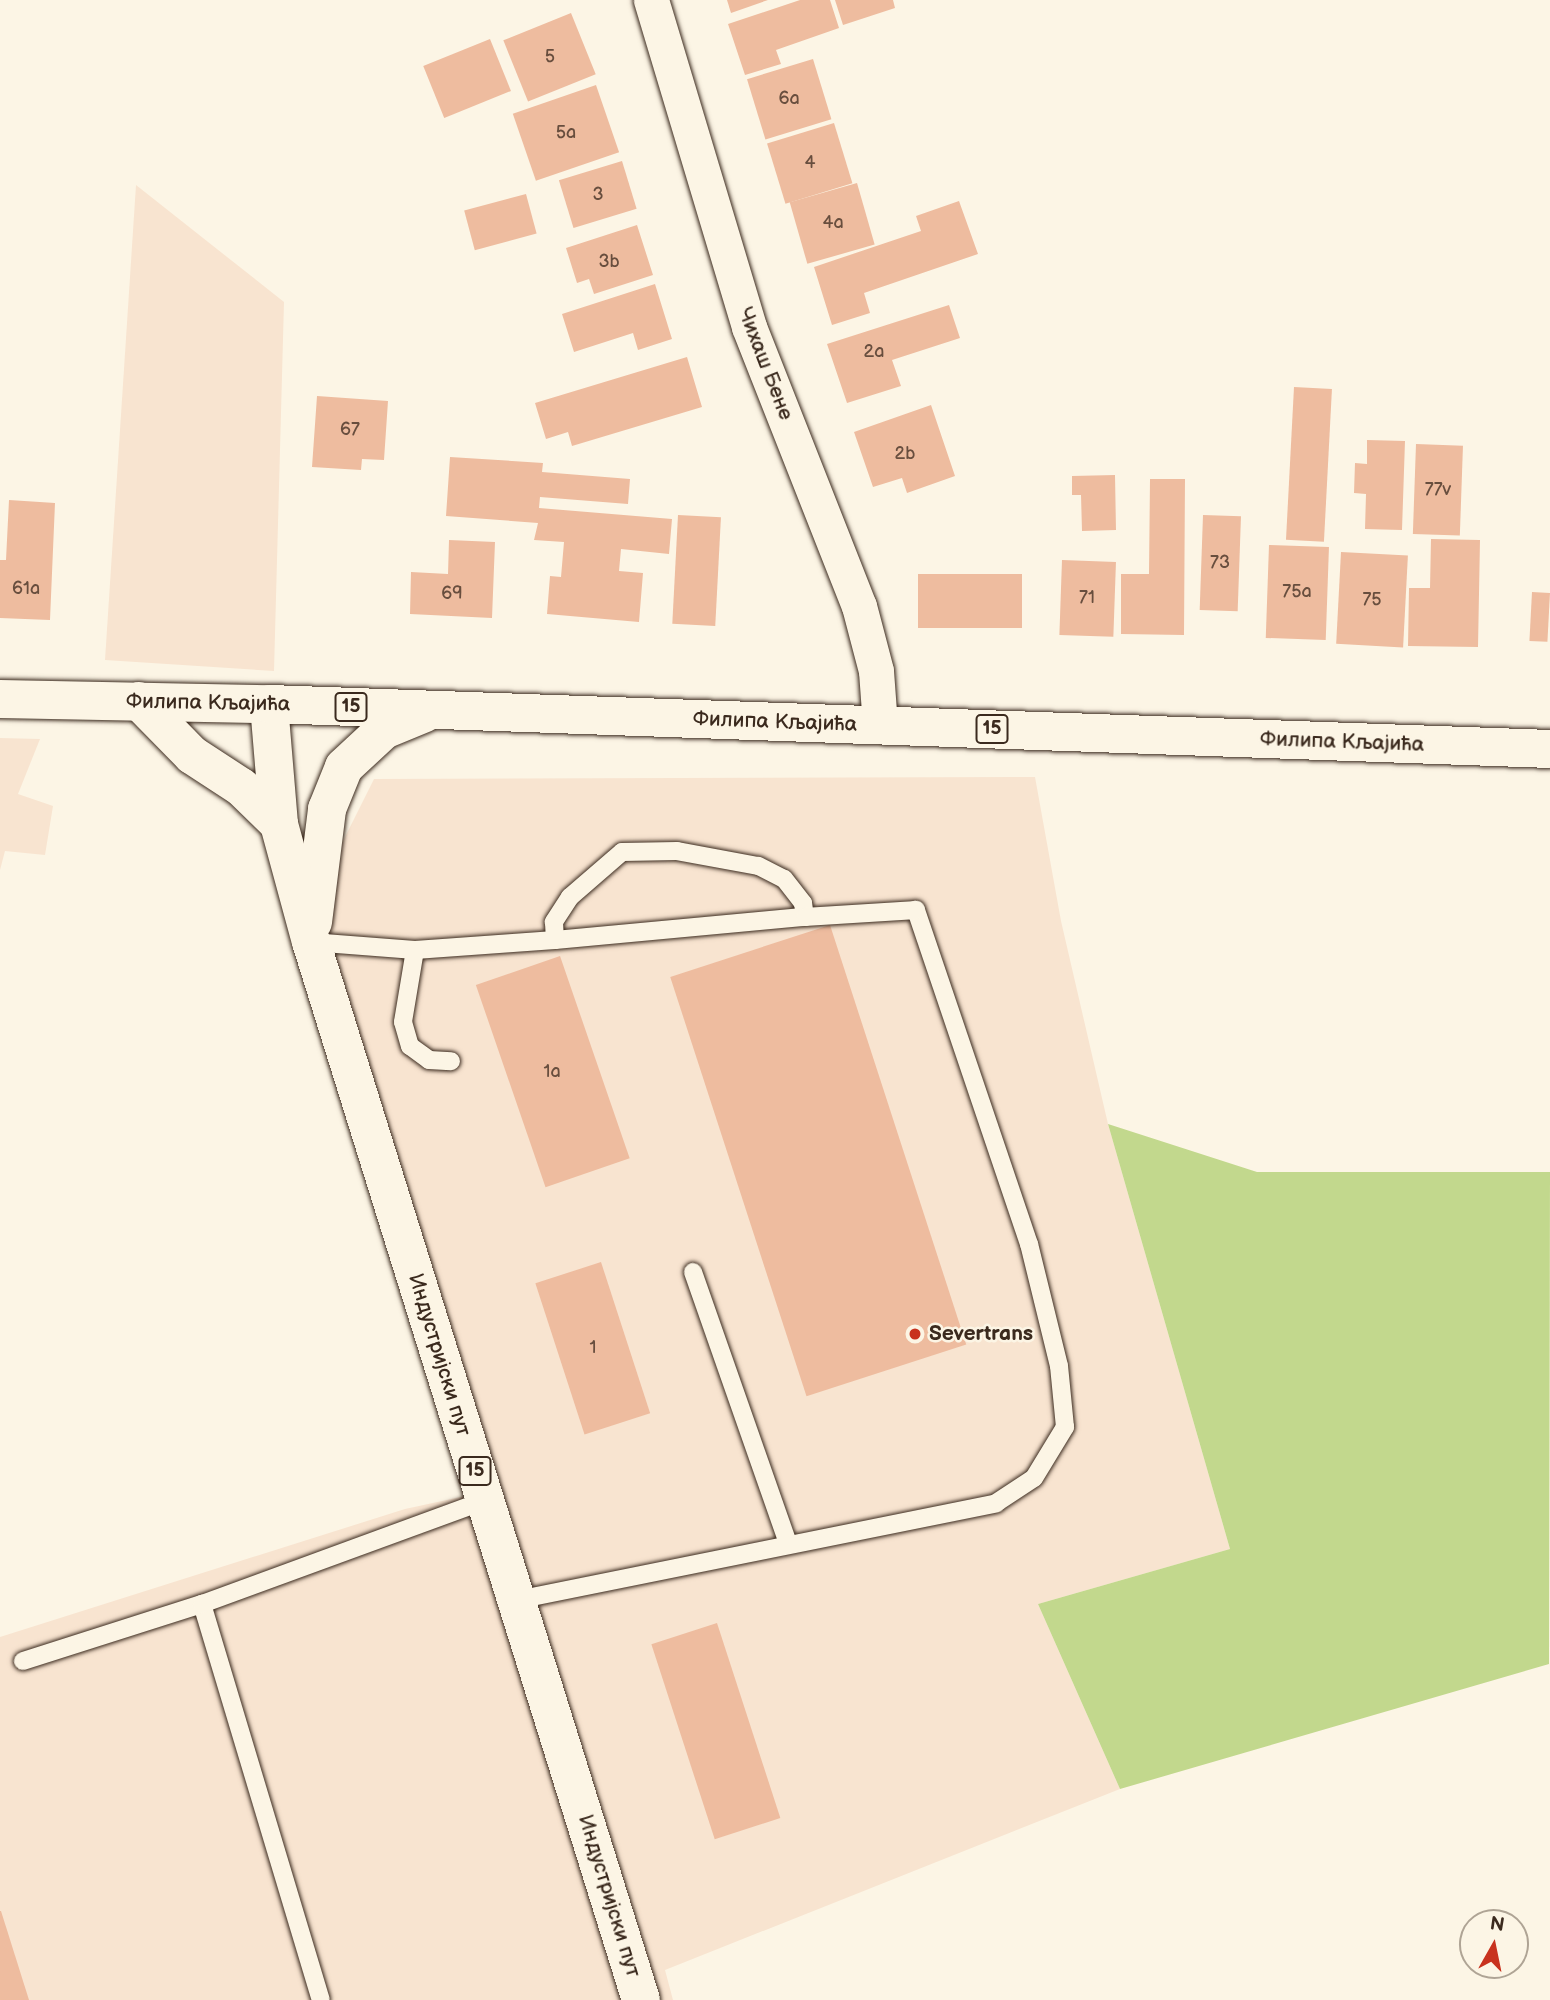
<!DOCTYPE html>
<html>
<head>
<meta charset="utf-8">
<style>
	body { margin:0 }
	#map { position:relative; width:1550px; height:2000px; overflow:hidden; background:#fcf5e5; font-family:"Balsamiq Sans",sans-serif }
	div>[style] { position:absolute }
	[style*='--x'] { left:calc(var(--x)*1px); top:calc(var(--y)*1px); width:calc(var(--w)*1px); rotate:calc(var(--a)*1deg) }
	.built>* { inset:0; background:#f8e4d0 }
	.green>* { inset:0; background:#c2d88d }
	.building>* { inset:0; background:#eebc9f; transform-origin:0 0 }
	.roads { filter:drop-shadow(0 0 2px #3b2a1e) drop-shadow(0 0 2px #3b2a1e) }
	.lane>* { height:18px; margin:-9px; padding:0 9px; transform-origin:9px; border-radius:9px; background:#fcf5e5 }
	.street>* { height:35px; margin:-17.5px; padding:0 17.5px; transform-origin:17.5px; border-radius:17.5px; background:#fcf5e5 }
	.secondary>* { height:38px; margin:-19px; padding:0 19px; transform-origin:19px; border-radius:19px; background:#fcf5e5 }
	.primary>* { height:38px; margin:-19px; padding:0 19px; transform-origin:19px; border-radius:19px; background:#fcf5e5 }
	.dots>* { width:19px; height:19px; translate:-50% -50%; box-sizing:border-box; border:4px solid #fcf5e5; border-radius:50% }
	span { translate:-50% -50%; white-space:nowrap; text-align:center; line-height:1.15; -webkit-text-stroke:5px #fcf5e5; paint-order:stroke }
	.number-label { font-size:18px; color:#684e3e }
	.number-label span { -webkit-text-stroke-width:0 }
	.shield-label span { padding:2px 5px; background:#fcf5e5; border:2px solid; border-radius:5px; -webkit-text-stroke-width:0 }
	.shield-label { font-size:19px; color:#3b2a1e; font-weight:700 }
	.street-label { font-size:21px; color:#3b2a1e }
	.poi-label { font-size:21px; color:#3b2a1e; font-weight:700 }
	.left { translate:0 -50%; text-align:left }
	.north { position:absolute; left:1459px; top:1909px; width:70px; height:70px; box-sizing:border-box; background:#fcf5e5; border:2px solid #afa495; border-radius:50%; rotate:9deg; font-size:19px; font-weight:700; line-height:28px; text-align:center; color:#3b2a1e }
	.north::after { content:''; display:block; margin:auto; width:24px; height:32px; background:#c8321e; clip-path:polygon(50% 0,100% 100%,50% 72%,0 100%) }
</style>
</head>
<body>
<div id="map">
	<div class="built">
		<i style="clip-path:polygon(136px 185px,284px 302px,274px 671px,105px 660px)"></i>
		<i style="clip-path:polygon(0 738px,40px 739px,18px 794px,53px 806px,45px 855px,5px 851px,0 870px)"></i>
		<i style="clip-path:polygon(1035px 777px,1061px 921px,1108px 1124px,1230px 1549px,1038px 1604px,1120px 1789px,665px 1970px,673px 2000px,0 2000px,0 1637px,405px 1509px,493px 1490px,337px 1019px,318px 891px,374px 779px)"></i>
	</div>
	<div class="green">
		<i style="clip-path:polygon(1108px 1124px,1257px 1172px,1550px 1172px,1549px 1664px,1120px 1789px,1038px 1604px,1230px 1549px)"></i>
	</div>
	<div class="building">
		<i style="clip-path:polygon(727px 0,768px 0,731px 13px)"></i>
		<i style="clip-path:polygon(800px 0,830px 0,839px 28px,776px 50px,781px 64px,745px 75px,728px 24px)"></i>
		<i style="clip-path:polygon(835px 0,893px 0,895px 8px,843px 25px)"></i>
		<i style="left:571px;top:13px;width:66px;height:73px;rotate:68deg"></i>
		<i style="left:490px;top:39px;width:56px;height:72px;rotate:68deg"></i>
		<i style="left:813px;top:59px;width:63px;height:69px;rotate:73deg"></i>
		<i style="left:596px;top:85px;width:71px;height:88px;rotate:71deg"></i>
		<i style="left:834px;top:123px;width:63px;height:70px;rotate:73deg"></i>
		<i style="left:622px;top:161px;width:50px;height:66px;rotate:73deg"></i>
		<i style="left:857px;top:183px;width:64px;height:70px;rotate:74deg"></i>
		<i style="left:526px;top:194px;width:41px;height:64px;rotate:75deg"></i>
		<i style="clip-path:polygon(959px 201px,978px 254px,864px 293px,870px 313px,832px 325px,814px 267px,921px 231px,916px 216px)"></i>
		<i style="clip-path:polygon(637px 225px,653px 275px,594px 294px,589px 279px,577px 283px,566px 248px)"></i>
		<i style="clip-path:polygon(655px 284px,672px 339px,638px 350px,633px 333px,574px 352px,562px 314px)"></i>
		<i style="clip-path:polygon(949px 305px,960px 338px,892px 360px,901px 386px,847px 403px,827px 344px)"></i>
		<i style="clip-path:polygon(687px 357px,702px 407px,572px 446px,568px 432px,546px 439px,535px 403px)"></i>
		<i style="left:1294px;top:387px;width:38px;height:153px;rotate:3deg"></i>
		<i style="clip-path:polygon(317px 396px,388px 401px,384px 460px,362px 459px,361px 470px,312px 467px)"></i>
		<i style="clip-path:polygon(931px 405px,955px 476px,907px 493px,902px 478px,873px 487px,854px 432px)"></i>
		<i style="clip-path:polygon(1367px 440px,1405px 441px,1402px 530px,1365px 529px,1366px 494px,1354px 493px,1355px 463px,1367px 464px)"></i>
		<i style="left:1416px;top:444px;width:47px;height:90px;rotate:2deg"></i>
		<i style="clip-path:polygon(450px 457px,543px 463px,542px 472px,630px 479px,628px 504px,540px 497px,539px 508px,672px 519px,669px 554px,621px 549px,619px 571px,643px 573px,639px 622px,547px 614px,550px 576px,561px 577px,564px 542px,534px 540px,538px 523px,446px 516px)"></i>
		<i style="clip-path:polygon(1115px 475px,1116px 530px,1082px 531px,1081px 495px,1072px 495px,1072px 476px)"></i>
		<i style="clip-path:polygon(1150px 479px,1185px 479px,1184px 635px,1121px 634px,1121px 574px,1149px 574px)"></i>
		<i style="clip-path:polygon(9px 500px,55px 503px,50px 620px,0 618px,0 560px,6px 560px)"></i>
		<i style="left:678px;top:515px;width:43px;height:109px;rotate:3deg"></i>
		<i style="left:1203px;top:515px;width:38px;height:95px;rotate:2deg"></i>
		<i style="clip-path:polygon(1431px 539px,1480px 540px,1478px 647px,1408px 646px,1409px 588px,1430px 588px)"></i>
		<i style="clip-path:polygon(449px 540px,495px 542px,492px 618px,410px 614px,411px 572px,448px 574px)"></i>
		<i style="left:1269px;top:545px;width:60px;height:93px;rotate:2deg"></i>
		<i style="left:1341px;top:552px;width:67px;height:92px;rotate:3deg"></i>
		<i style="left:1062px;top:560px;width:54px;height:75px;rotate:2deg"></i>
		<i style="left:1022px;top:574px;width:54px;height:104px;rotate:90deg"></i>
		<i style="left:1532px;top:592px;width:18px;height:49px;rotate:3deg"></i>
		<i style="left:830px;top:925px;width:441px;height:168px;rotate:72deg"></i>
		<i style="left:560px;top:956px;width:214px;height:89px;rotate:71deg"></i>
		<i style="left:601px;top:1262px;width:159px;height:69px;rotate:72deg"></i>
		<i style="left:717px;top:1623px;width:205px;height:69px;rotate:72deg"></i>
		<i style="clip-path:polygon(0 1911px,1px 1911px,29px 2000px,0 2000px)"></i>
	</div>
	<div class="roads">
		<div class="lane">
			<i style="--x:311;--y:942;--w:104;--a:4.4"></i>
			<i style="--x:415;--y:950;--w:140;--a:-4.1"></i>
			<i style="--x:555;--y:940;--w:251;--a:-5.3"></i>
			<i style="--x:805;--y:917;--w:14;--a:-98"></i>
			<i style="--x:803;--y:903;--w:31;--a:-128"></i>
			<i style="--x:784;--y:879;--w:29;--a:-153"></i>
			<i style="--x:758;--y:866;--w:82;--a:-169.5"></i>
			<i style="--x:677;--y:851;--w:55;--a:179"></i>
			<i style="--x:622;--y:852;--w:69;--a:139.1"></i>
			<i style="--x:570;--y:897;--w:30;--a:123"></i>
			<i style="--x:554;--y:922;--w:18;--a:87"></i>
			<i style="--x:415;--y:950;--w:73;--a:99.5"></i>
			<i style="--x:403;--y:1022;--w:25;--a:74"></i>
			<i style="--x:410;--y:1046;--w:24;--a:36"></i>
			<i style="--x:429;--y:1060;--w:22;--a:3"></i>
			<i style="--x:693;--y:1272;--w:285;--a:70.7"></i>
			<i style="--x:517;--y:1600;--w:489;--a:-11.4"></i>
			<i style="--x:996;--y:1503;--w:45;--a:-33.3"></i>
			<i style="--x:1034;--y:1478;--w:60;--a:-58.7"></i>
			<i style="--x:1065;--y:1427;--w:61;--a:-95.6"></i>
			<i style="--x:1059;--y:1366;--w:126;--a:-103.8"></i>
			<i style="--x:1029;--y:1244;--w:353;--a:-108.7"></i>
			<i style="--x:916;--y:910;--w:111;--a:176.4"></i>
			<i style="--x:202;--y:1604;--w:413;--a:73.3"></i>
			<i style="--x:23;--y:1661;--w:188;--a:-17.7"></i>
			<i style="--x:202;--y:1604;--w:300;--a:-20.1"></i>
		</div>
		<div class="street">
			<i style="--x:651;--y:0;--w:341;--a:73.3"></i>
			<i style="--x:749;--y:327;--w:300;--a:68.5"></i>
			<i style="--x:859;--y:606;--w:67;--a:75.3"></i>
			<i style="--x:876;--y:671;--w:54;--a:85.8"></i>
		</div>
		<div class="secondary">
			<i style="--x:0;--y:699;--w:269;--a:1.1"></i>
		</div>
		<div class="primary">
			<i style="--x:139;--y:701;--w:76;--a:45.5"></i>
			<i style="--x:192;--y:755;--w:59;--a:33.1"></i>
			<i style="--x:241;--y:787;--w:53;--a:44.2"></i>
			<i style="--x:313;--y:922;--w:114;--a:-82.9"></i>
			<i style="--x:327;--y:809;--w:45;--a:-68"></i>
			<i style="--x:344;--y:767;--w:54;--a:-42.8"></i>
			<i style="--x:384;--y:730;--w:44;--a:-22.5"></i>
			<i style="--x:641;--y:2000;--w:1108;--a:-107.32"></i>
			<i style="--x:311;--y:942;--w:122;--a:-105.2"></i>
			<i style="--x:279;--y:824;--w:120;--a:-94.8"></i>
			<i style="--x:269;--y:704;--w:1282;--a:2.01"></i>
		</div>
	</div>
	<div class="dots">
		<i style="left:915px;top:1334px;background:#c8321e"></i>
	</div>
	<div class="number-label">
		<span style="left:550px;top:57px">5</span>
		<span style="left:789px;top:99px">6a</span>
		<span style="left:566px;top:133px">5a</span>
		<span style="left:810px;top:163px">4</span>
		<span style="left:598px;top:195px">3</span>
		<span style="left:833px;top:223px">4a</span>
		<span style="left:609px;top:262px">3b</span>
		<span style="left:874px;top:352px">2a</span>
		<span style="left:350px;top:430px">67</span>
		<span style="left:905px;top:454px">2b</span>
		<span style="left:1438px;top:490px">77v</span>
		<span style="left:1220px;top:563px">73</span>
		<span style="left:26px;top:589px">61a</span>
		<span style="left:1297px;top:592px">75a</span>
		<span style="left:452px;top:594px">69</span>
		<span style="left:1087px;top:598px">71</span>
		<span style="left:1372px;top:600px">75</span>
		<span style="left:552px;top:1072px">1a</span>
		<span style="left:593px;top:1348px">1</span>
	</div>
	<div class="shield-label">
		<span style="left:351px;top:707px">15</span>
		<span style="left:992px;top:729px">15</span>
		<span style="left:475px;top:1471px">15</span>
	</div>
	<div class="street-label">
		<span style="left:765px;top:364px;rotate:69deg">Чихаш Бене</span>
		<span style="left:208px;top:703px;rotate:1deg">Филипа Кљајића</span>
		<span style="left:775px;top:722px;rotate:2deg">Филипа Кљајића</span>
		<span style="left:1342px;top:742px;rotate:2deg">Филипа Кљајића</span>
		<span style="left:439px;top:1355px;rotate:73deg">Индустријски пут</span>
		<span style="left:609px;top:1896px;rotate:73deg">Индустријски пут</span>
	</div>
	<div class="poi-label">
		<span class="left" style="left:929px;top:1334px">Severtrans</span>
	</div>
	<div class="north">N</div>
</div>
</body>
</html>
